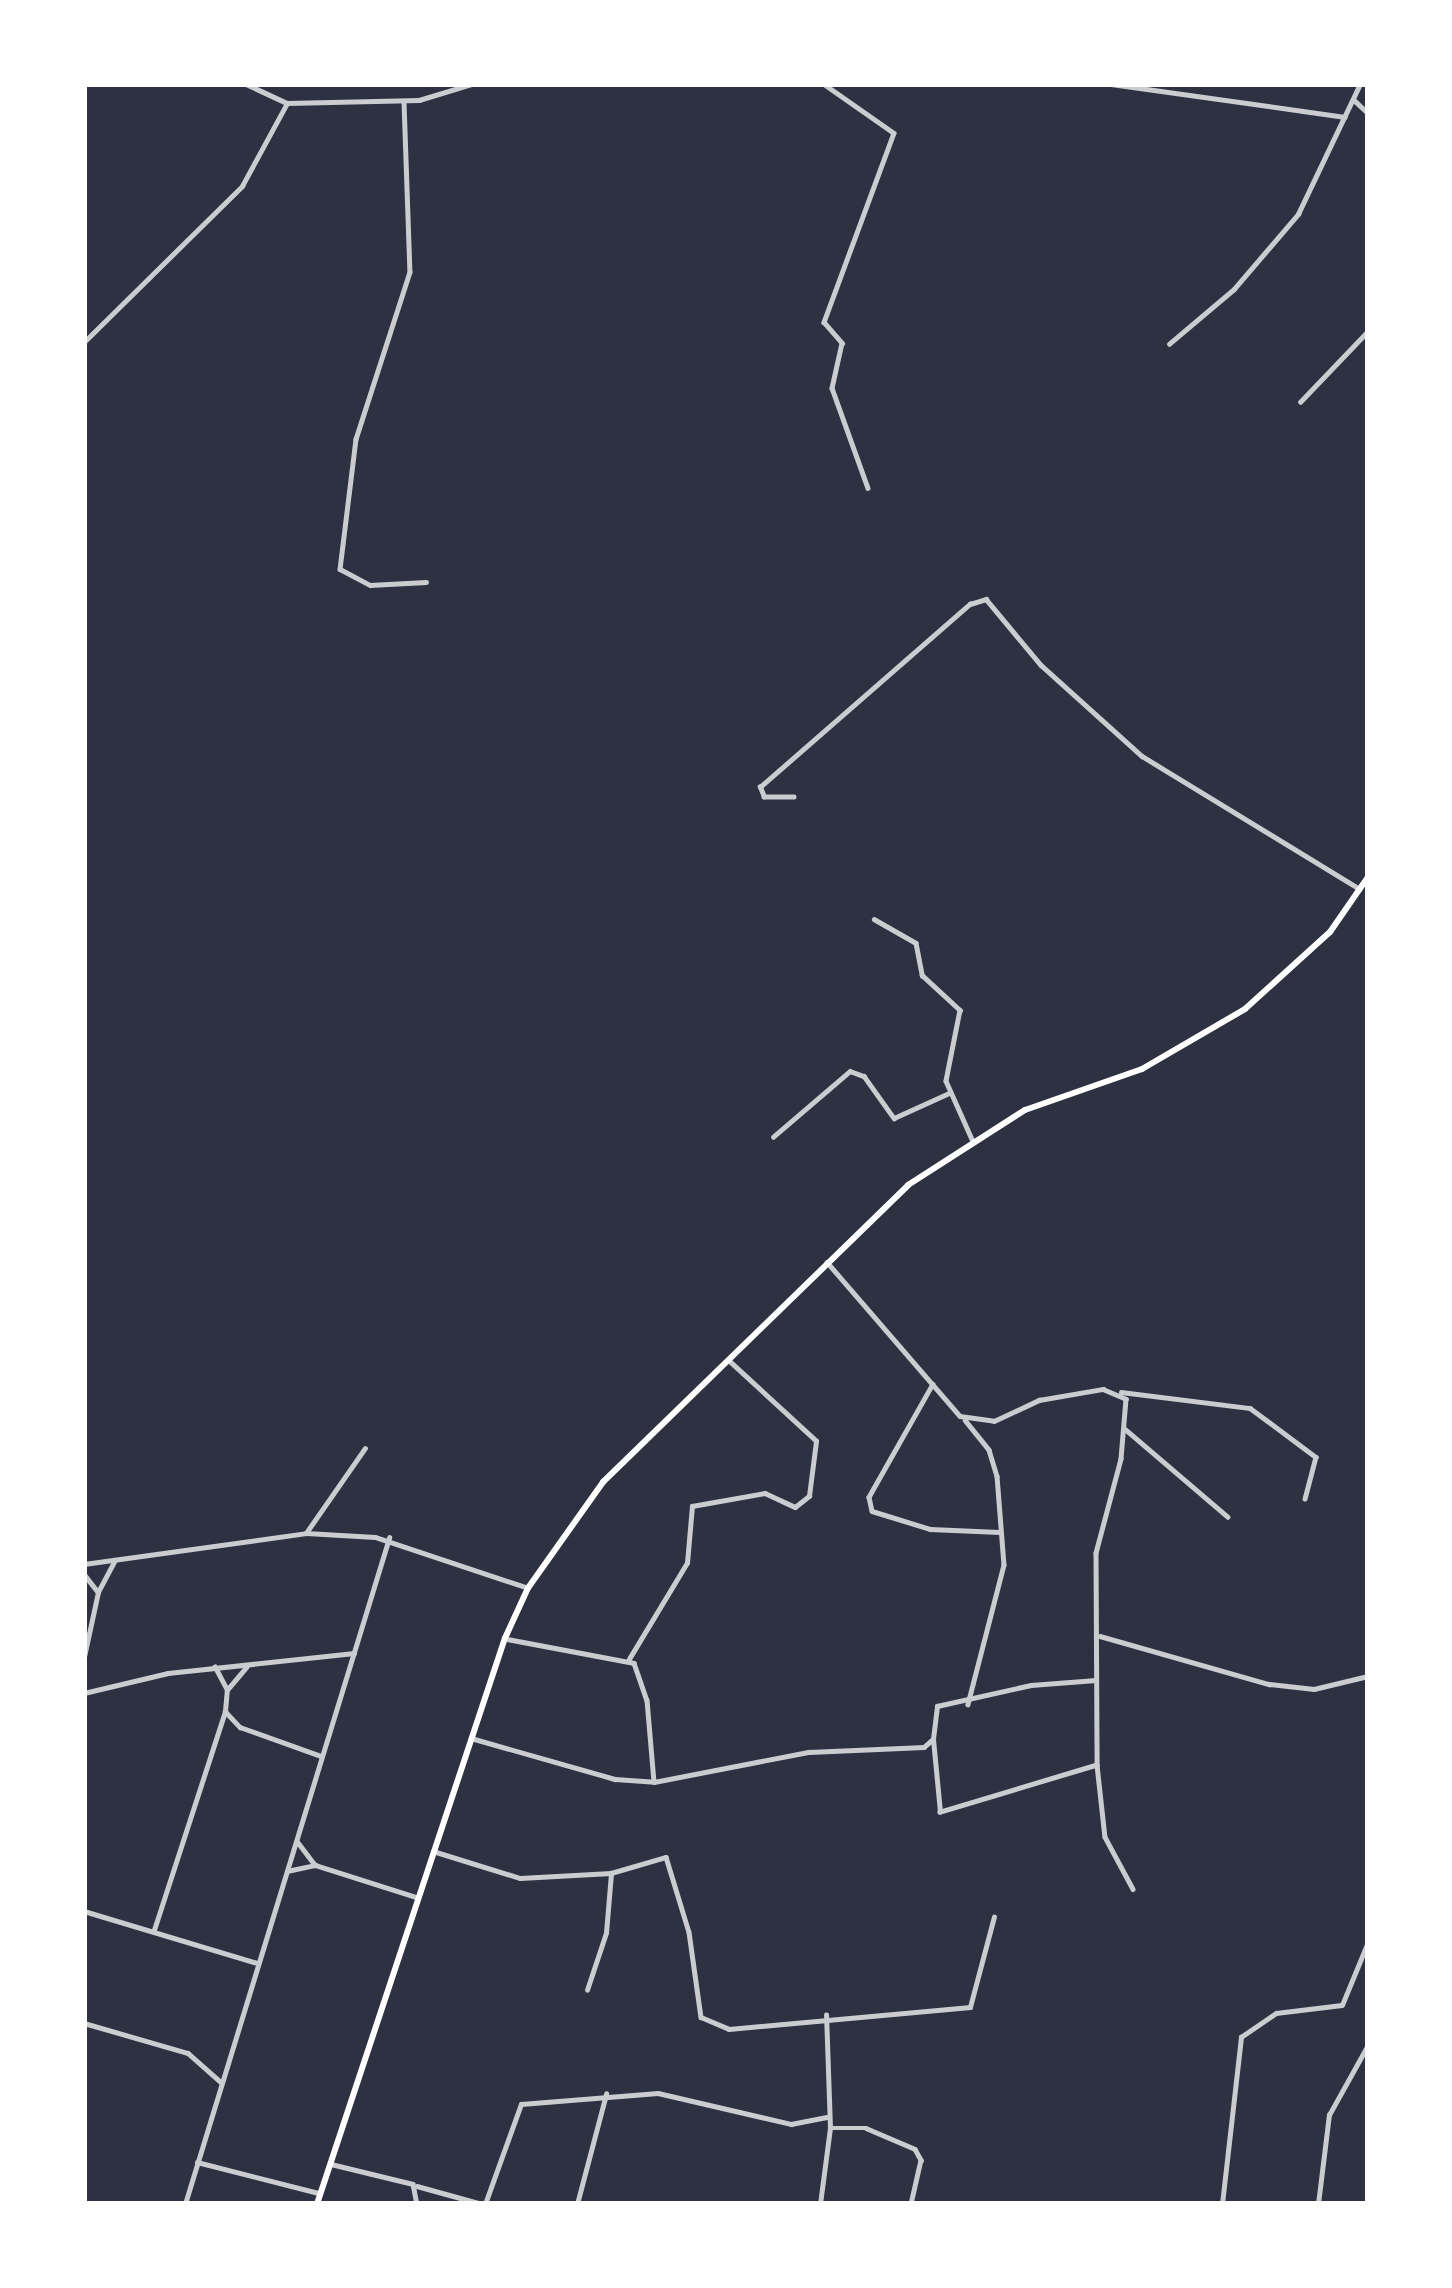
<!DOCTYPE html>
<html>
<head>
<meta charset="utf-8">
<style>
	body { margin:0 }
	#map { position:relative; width:1452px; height:2288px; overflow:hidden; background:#2d3142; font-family:Manrope,sans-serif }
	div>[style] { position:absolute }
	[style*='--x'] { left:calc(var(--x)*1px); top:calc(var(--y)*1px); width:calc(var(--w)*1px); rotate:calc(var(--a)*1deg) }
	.minor>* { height:4.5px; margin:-2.25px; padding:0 2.25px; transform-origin:2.25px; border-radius:2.25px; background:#caccd0 }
	.secondary>* { height:6px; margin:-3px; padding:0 3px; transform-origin:3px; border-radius:3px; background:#fff }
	span { translate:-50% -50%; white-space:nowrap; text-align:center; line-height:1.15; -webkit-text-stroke:12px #fff; paint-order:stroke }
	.frame { position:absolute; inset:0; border:87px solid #fff; pointer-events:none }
</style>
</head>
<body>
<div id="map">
	<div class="minor">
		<i style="--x:246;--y:84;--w:45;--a:24.9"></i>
		<i style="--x:824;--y:84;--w:85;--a:35"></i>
		<i style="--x:894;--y:133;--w:202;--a:110.3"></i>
		<i style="--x:824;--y:322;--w:28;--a:49"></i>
		<i style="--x:842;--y:343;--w:46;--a:102.5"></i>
		<i style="--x:832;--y:388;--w:106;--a:70.2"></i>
		<i style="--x:1111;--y:84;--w:236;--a:8"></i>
		<i style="--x:1354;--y:100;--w:19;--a:43"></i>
		<i style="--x:404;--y:102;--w:170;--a:88"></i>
		<i style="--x:410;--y:272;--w:176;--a:107.9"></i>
		<i style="--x:356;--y:439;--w:131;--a:97"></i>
		<i style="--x:340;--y:569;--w:34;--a:28"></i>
		<i style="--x:370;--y:585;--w:56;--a:-3.1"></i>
		<i style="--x:84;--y:342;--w:222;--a:-44.6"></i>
		<i style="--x:242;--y:186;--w:94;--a:-61.5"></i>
		<i style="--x:287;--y:103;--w:132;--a:-1.3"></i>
		<i style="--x:419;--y:100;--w:55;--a:-16.8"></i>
		<i style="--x:1169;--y:344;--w:85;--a:-40.2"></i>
		<i style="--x:1234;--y:289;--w:99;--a:-49.5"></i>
		<i style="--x:1298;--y:214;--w:144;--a:-64.5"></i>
		<i style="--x:1300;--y:402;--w:98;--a:-46.2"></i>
		<i style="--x:794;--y:797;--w:30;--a:180"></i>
		<i style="--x:764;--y:797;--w:11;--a:-112"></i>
		<i style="--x:760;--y:787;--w:279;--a:-41.1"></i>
		<i style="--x:970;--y:604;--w:17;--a:-17"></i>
		<i style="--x:986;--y:599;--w:86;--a:50.2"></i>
		<i style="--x:1041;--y:665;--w:136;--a:42"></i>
		<i style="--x:1142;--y:756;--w:255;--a:31.4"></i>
		<i style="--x:874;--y:919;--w:48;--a:29.7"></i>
		<i style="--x:916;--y:943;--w:33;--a:79"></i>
		<i style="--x:922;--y:975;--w:52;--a:42.6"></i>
		<i style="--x:960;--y:1010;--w:72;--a:101.2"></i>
		<i style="--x:946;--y:1081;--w:64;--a:65.9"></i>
		<i style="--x:773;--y:1137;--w:101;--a:-40.6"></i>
		<i style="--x:850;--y:1071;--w:15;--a:20"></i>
		<i style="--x:864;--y:1076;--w:52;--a:54.5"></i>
		<i style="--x:894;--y:1118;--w:60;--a:-24.4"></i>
		<i style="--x:827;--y:1262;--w:203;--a:49.2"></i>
		<i style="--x:960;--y:1416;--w:34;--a:8"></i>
		<i style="--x:994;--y:1421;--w:50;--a:-25"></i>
		<i style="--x:1039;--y:1400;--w:65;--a:-9.8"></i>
		<i style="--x:1103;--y:1389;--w:25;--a:23"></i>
		<i style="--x:1126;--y:1399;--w:60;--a:94.8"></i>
		<i style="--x:1121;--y:1459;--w:97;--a:104.9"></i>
		<i style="--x:1096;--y:1553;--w:212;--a:89.7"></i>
		<i style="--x:1097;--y:1765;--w:164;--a:163.3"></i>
		<i style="--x:940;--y:1812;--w:73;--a:-95.5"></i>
		<i style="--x:933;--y:1384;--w:130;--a:119.5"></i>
		<i style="--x:869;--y:1497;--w:14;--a:78"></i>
		<i style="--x:872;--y:1511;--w:61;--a:17.2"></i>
		<i style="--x:930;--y:1529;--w:69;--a:2.5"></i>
		<i style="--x:1121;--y:1392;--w:130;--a:7.1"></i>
		<i style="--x:1250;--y:1408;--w:82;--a:36.6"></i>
		<i style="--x:1316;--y:1457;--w:43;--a:104.7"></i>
		<i style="--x:965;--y:1420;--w:38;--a:51"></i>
		<i style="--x:989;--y:1450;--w:27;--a:73"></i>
		<i style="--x:997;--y:1476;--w:89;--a:85.5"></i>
		<i style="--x:1004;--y:1565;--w:144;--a:104.5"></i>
		<i style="--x:1125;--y:1429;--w:135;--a:40.5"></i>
		<i style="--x:306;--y:1533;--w:103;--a:-55.2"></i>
		<i style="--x:84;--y:1564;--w:224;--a:-7.9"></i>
		<i style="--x:306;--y:1533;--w:69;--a:3.3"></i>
		<i style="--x:375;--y:1537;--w:161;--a:18.4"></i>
		<i style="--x:84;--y:1574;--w:23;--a:52"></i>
		<i style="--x:1100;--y:1636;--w:176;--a:15.9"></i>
		<i style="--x:1269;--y:1684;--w:45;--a:6.3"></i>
		<i style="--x:1314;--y:1689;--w:56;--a:-13.5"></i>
		<i style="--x:507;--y:1639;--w:129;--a:10.7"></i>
		<i style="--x:634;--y:1663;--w:39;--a:71"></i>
		<i style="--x:647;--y:1700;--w:82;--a:85.1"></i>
		<i style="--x:84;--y:1657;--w:66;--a:-77.8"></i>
		<i style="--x:98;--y:1592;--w:36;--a:-62"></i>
		<i style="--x:629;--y:1659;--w:112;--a:-58.9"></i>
		<i style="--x:687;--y:1563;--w:57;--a:-85"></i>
		<i style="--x:692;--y:1506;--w:74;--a:-10.1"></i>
		<i style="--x:765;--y:1493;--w:33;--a:25"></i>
		<i style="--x:795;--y:1507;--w:18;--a:-38"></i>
		<i style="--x:809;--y:1496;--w:55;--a:-82.7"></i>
		<i style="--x:816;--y:1441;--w:118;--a:-137.4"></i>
		<i style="--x:227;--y:1690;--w:30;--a:-50"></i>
		<i style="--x:84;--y:1693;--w:86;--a:-13.4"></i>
		<i style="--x:168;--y:1673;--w:187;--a:-6.1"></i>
		<i style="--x:225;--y:1711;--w:22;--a:47"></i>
		<i style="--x:240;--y:1727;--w:86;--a:19.7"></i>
		<i style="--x:471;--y:1738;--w:150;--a:15.9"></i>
		<i style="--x:615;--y:1779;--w:39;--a:4"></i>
		<i style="--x:654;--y:1782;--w:158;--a:-11"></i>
		<i style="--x:809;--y:1752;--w:115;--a:-2.5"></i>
		<i style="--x:924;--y:1747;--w:12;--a:-42"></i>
		<i style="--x:933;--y:1739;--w:33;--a:-83"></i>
		<i style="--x:937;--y:1706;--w:96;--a:-12.6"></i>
		<i style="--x:1031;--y:1685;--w:65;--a:-4.4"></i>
		<i style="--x:1097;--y:1765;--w:72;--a:83.7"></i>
		<i style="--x:1105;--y:1837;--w:59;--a:61.7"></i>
		<i style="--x:297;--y:1841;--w:30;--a:53"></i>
		<i style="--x:315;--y:1865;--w:106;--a:17.6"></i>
		<i style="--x:433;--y:1851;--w:91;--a:17.2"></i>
		<i style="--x:520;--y:1878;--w:91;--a:-3.1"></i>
		<i style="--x:611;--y:1873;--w:57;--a:-16.2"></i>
		<i style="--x:666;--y:1857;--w:78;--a:73"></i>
		<i style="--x:689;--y:1932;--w:86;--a:82"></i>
		<i style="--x:701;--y:2017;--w:30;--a:23"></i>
		<i style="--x:729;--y:2029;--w:242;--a:-5.2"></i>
		<i style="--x:970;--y:2007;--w:93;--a:-75.1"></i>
		<i style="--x:287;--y:1871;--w:29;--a:-12"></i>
		<i style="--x:84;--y:1911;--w:181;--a:16.7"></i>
		<i style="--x:154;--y:1930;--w:230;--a:-72"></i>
		<i style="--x:225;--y:1711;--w:21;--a:-85"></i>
		<i style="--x:227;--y:1690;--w:26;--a:-118"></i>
		<i style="--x:587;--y:1990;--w:60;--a:-71.6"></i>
		<i style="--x:606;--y:1933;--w:60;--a:-85.2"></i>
		<i style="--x:84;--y:2023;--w:108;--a:16.1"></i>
		<i style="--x:188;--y:2053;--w:45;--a:41.4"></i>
		<i style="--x:830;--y:2128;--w:36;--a:0"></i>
		<i style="--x:866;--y:2128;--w:53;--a:23.2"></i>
		<i style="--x:915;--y:2149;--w:13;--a:61"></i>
		<i style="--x:921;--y:2160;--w:45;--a:102.8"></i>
		<i style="--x:197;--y:2162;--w:126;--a:14.3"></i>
		<i style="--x:331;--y:2164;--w:84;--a:13.7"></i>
		<i style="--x:413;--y:2184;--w:20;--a:79"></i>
		<i style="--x:417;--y:2186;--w:67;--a:15.5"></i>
		<i style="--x:185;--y:2204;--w:697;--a:-72.97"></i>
		<i style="--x:485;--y:2204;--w:106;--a:-70.2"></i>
		<i style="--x:521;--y:2104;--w:137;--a:-4.6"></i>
		<i style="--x:658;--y:2093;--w:137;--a:13.1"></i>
		<i style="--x:791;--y:2124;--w:36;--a:-11"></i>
		<i style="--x:577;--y:2204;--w:114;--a:-75.2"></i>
		<i style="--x:820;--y:2204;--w:77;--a:-82.5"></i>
		<i style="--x:830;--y:2128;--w:113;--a:-92"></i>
		<i style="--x:1222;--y:2204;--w:168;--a:-83.5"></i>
		<i style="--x:1241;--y:2037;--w:42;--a:-34.4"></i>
		<i style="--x:1276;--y:2013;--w:66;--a:-6.9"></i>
		<i style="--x:1342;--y:2005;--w:68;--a:-67.6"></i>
		<i style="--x:1318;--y:2204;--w:90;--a:-83"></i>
		<i style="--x:1329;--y:2115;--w:80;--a:-60.9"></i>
	</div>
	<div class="secondary">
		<i style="--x:317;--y:2204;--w:596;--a:-71.63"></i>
		<i style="--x:505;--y:1638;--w:55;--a:-65.3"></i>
		<i style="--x:528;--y:1588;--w:130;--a:-54.7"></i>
		<i style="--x:603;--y:1482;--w:426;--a:-44.2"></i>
		<i style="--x:908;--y:1185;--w:139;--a:-32.7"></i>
		<i style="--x:1025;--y:1110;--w:124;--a:-19.3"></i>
		<i style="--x:1142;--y:1069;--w:119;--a:-30.2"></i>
		<i style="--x:1245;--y:1009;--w:115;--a:-42.2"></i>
		<i style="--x:1330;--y:932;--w:67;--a:-55.4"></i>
	</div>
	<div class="frame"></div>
</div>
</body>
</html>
